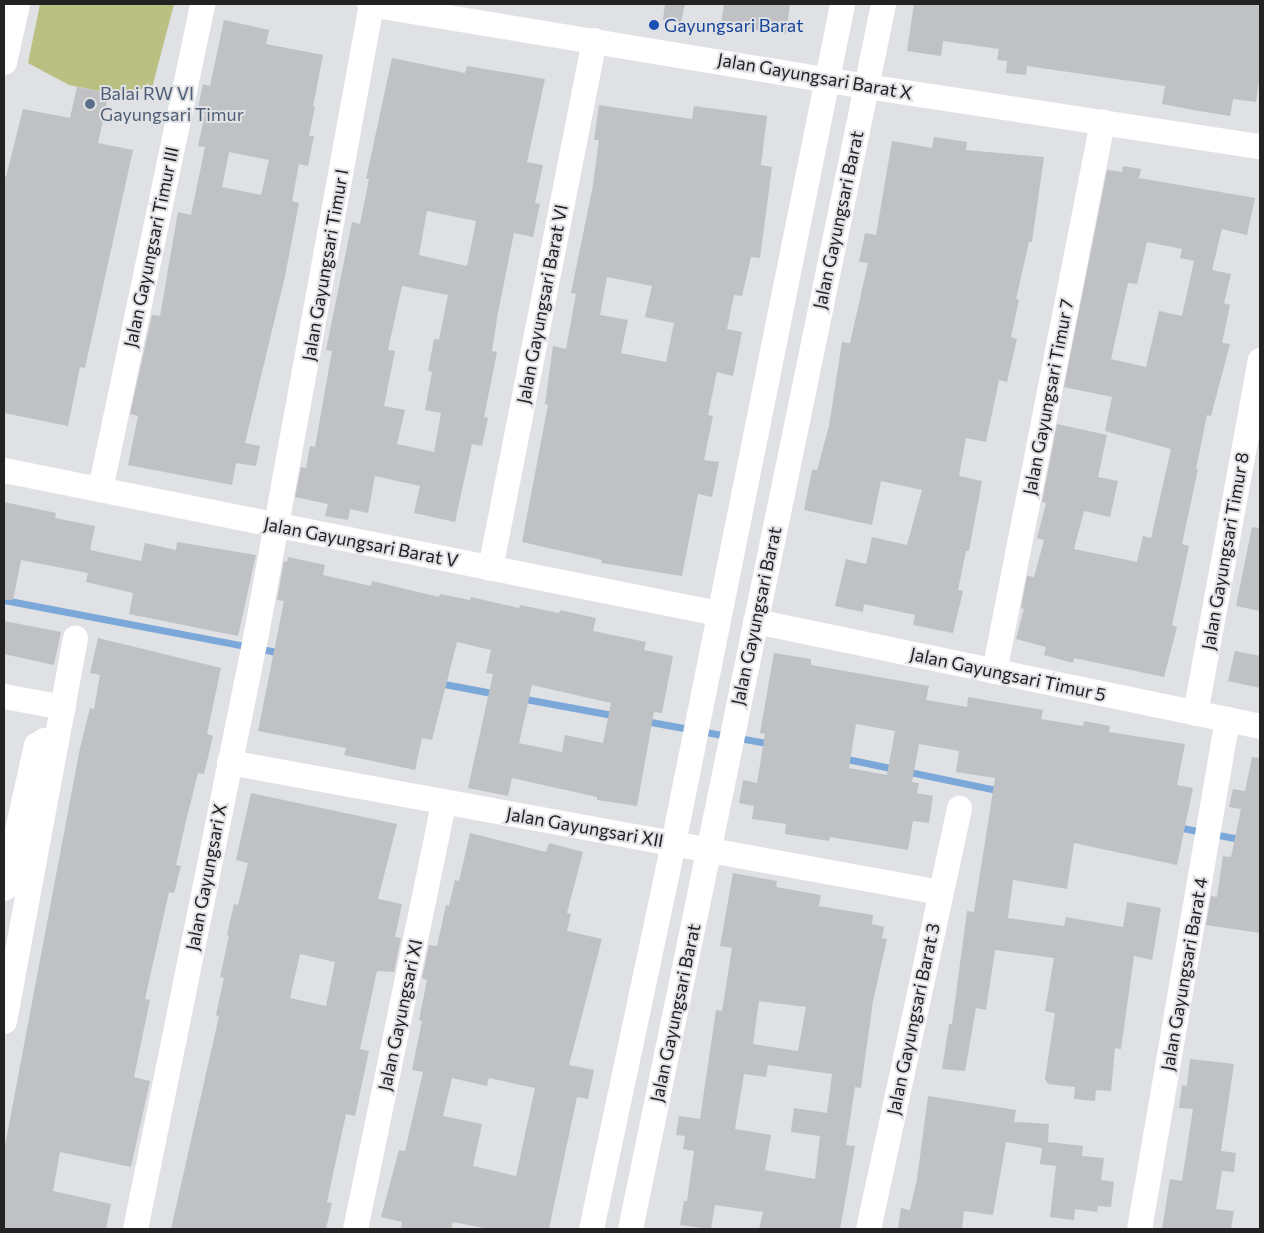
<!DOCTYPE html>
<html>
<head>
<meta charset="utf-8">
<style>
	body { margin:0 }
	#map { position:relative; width:1264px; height:1233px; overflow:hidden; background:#dfe1e4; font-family:Commissioner,sans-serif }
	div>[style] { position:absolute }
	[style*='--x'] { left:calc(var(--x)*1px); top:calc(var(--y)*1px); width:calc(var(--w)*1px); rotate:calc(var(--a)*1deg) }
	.green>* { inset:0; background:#bac081 }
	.stream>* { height:7px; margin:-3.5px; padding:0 3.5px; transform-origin:3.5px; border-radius:3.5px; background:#7ba8d8 }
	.building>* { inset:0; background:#bfc1c4 }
	.minor>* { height:25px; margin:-12.5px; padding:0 12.5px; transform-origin:12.5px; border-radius:12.5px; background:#fff }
	.dots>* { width:14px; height:14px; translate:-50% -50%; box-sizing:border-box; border:2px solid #dfe1e4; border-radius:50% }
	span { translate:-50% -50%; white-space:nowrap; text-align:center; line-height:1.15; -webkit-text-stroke:4px #dfe1e4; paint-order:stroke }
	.transit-label { font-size:18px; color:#164399 }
	.left { translate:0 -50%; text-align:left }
	.street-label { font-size:18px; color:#222223 }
	.service-label { font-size:18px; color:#4e5e75 }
	.frame { position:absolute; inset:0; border:5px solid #222223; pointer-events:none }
</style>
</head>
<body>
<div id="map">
	<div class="green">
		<i style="clip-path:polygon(40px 4px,174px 4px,152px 88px,109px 93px,69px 85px,28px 63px)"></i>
	</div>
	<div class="stream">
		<i style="--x:4;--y:600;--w:284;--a:10.8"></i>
		<i style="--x:439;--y:683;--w:59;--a:10.7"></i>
		<i style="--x:520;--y:698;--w:99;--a:10.5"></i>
		<i style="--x:645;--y:721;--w:129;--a:10.3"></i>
		<i style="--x:842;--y:758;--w:163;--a:11.7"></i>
		<i style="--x:1177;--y:827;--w:85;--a:10.9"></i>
	</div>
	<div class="building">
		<i style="clip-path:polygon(665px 4px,685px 4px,681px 23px,663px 20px)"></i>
		<i style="clip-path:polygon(724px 4px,790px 4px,786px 34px,721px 25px)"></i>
		<i style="clip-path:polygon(914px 4px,1260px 4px,1260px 74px,1256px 102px,1233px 99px,1230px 116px,1199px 111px,1162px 104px,1165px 86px,1027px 66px,1026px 75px,1006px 73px,1007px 61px,997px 60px,999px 49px,943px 41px,941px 56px,907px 51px)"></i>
		<i style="clip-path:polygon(evenodd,224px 20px,269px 30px,266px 44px,323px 55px,313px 107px,315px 107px,309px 136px,314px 136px,308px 166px,299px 164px,292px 201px,299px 203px,285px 276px,245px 443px,260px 446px,256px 466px,236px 463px,232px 485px,128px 465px,138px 416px,130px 414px,152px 315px,160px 316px,178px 212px,191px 215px,205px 147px,198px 146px,205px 113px,197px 112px,203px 84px,210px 86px,224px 20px,229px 152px,269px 160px,261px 195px,222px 187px,229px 152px)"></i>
		<i style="clip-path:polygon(evenodd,392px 58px,465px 73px,467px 66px,545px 79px,527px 162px,543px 165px,535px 203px,540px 204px,533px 237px,514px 233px,497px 318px,492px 351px,497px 352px,484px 417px,488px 418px,482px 446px,472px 444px,455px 522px,414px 513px,420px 486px,375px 476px,368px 513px,350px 509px,348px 520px,325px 516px,328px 504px,295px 497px,301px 467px,306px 468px,310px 446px,315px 447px,332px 351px,326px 350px,352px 222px,360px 224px,369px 179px,366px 179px,392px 58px,427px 211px,476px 221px,467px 266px,419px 255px,427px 211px,392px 58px,402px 286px,448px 295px,439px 340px,434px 339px,428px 371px,432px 372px,425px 410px,441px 413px,434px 452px,397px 444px,405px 410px,384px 406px,395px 351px,388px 350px,402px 286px)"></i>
		<i style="clip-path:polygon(77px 87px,109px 93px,98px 143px,133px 150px,85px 368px,80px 367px,68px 426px,4px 413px,4px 176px,6px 177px,23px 109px,70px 118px)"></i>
		<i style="clip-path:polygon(evenodd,599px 105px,692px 119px,694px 106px,767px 116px,761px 165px,772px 167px,760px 258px,751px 257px,742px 296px,734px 295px,727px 329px,742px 332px,733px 376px,717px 372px,708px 415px,713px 416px,704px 460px,719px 462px,712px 497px,698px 494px,682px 576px,601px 563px,602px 560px,522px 542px,548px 405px,545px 404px,553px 346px,566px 349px,576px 294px,571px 293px,593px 185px,599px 140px,594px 140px,599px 105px,607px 277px,652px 286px,645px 317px,674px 323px,666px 362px,621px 353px,628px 320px,600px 315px,607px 277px)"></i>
		<i style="clip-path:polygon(934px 137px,967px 142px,966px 150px,1044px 157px,1032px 242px,1029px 242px,1016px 299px,1019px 300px,1011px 337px,1017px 339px,1007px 382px,999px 380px,986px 442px,966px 438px,959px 476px,982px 481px,969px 551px,966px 551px,958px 590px,963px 591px,953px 633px,913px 625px,915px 615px,864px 604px,863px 612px,835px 606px,846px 559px,866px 564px,872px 537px,907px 545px,922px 490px,881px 481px,872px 525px,804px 510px,812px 470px,817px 470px,829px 426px,842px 342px,850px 343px,868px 263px,859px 262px,865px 233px,876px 235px,892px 141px,932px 148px)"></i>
		<i style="clip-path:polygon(evenodd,1123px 166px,1141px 169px,1139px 178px,1255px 198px,1247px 235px,1222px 229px,1212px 270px,1231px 274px,1224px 303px,1230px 305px,1222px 343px,1230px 344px,1211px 416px,1207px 415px,1196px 469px,1198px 469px,1182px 544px,1189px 546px,1172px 625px,1177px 627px,1164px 677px,1074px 658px,1073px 663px,1044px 655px,1046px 647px,1016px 639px,1024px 609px,1021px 608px,1027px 576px,1034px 577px,1044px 540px,1037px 538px,1046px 503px,1042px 502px,1057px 424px,1107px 435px,1098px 477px,1118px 481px,1110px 517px,1084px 511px,1074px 549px,1137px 562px,1143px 536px,1151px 538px,1171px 449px,1105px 431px,1112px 397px,1064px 387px,1107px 170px,1122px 172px,1123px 166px,1147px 242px,1182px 249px,1180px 258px,1194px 261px,1182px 316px,1159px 311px,1146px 367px,1111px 359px,1128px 283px,1137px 284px,1147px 242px)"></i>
		<i style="clip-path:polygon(4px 502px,56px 513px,55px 518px,95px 526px,90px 550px,141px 561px,145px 543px,176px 550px,177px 542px,256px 555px,238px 636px,129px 614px,133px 593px,86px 582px,88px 573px,21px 560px,13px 600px,4px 600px)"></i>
		<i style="clip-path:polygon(1252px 527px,1260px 528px,1260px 611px,1236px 606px)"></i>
		<i style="clip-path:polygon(evenodd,288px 557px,325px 565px,323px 575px,371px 586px,372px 581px,439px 597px,440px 594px,470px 600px,471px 597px,519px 608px,520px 605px,559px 613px,560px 610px,596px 618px,593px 631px,646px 642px,644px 650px,673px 656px,662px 713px,654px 712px,637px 806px,597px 800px,597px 797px,512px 778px,508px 796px,468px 788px,493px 674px,486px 673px,491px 650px,457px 642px,432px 740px,422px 738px,415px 770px,344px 755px,346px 748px,258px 731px,284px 601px,277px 600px,284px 561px,287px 562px,288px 557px,532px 685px,611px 703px,603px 743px,565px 735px,562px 752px,519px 743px,532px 685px)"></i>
		<i style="clip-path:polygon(4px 621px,61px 632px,54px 665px,4px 654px)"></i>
		<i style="clip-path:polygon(98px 638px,221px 668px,207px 734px,213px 736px,204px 774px,198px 773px,185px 825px,176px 865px,181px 866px,174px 893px,169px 892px,145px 999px,150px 1000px,134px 1077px,150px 1081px,131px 1167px,60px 1152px,53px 1191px,111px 1204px,106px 1229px,4px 1229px,4px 1151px,80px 748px,90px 708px,94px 709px,100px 675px,90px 673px)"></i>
		<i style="clip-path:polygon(1235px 651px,1260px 656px,1260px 688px,1228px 681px)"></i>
		<i style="clip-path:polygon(evenodd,774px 653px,811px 659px,811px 665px,929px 686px,926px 700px,967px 707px,968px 697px,1043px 710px,1041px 719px,1083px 726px,1084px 721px,1110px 726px,1109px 732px,1185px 744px,1177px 785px,1193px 788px,1177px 865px,1074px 843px,1067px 889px,1013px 880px,1008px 918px,1064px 926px,1066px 917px,1123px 927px,1127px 902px,1161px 908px,1152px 960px,1134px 956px,1121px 1049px,1115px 1048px,1111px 1091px,1096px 1090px,1095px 1101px,1074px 1099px,1075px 1087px,1048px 1084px,1045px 1079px,1055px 1013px,1045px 1011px,1054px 958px,995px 950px,986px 1010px,976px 1008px,965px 1071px,942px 1069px,949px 1024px,952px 1024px,967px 911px,974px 912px,995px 778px,956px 772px,959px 751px,919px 744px,912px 782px,919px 783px,917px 793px,933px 796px,929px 823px,913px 821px,908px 850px,830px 837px,829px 841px,785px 834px,786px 824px,752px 819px,754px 806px,739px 803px,743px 780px,757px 783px,765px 734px,760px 733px,774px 653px,856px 724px,895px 731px,887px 775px,849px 768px,856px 724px)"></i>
		<i style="clip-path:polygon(1252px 757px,1260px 758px,1260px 933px,1206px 925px,1211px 896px,1217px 897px,1223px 856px,1231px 857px,1241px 809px,1229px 807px,1233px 789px,1245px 791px)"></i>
		<i style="clip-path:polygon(evenodd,251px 793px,397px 824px,378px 899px,402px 904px,395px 937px,401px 938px,394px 972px,377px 971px,360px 1049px,369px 1051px,355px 1116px,346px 1114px,327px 1202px,332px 1203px,326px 1229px,171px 1229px,219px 1016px,216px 1015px,224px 978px,220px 977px,229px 936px,227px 935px,234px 904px,238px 905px,248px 863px,236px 860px,251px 793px,300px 954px,335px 962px,326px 1006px,290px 998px,300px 954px)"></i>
		<i style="clip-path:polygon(evenodd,470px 833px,546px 852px,549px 843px,583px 852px,567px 913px,571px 914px,567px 931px,602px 939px,569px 1065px,594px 1070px,588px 1099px,577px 1097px,549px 1229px,489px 1229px,453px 1222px,451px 1229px,401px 1229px,402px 1222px,381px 1217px,399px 1150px,405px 1151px,423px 1072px,412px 1070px,422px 1021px,419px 1020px,427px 980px,422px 978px,429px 945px,437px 946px,446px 905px,449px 906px,455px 880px,459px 881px,470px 833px,452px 1078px,487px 1086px,489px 1078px,535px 1088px,516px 1176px,473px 1166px,482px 1124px,443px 1116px,452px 1078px)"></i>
		<i style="clip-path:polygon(evenodd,733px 873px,777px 881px,776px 887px,821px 895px,819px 906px,873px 915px,872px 924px,884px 927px,882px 938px,887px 939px,873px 1001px,861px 1088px,855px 1087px,846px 1145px,855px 1146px,840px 1229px,759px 1229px,763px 1212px,715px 1205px,711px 1229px,680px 1225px,684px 1201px,687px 1201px,694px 1151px,683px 1149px,685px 1136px,676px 1135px,679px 1116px,700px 1119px,716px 1010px,722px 1011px,732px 948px,720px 946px,733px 873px,759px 1001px,806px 1007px,798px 1051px,753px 1044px,759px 1001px,733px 873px,768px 1065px,832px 1074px,827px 1113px,794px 1108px,791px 1132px,820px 1136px,815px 1179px,765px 1170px,771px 1135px,735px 1129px,744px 1074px,766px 1077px,768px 1065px)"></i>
		<i style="clip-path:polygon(1190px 1059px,1234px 1064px,1221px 1151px,1236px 1153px,1234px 1172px,1222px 1171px,1216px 1209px,1234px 1211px,1231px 1229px,1162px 1229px,1170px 1179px,1182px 1181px,1193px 1109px,1179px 1108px,1182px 1085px,1187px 1086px)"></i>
		<i style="clip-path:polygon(928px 1096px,1016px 1110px,1014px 1122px,1049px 1124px,1048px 1142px,1083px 1146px,1082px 1156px,1104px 1158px,1101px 1180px,1114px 1182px,1111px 1207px,1098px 1206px,1097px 1212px,1075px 1209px,1074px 1220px,1050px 1217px,1056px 1166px,1040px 1164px,1042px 1148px,1006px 1142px,993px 1215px,964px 1211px,962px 1229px,898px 1229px,901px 1208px,910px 1210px,917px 1179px)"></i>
	</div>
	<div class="minor">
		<i style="--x:369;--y:4;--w:504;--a:9.37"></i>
		<i style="--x:866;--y:86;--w:399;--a:8.7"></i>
		<i style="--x:4;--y:62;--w:59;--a:-77.4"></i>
		<i style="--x:4;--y:470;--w:728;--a:11.33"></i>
		<i style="--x:100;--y:489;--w:496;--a:-78.1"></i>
		<i style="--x:490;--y:568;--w:538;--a:-78.86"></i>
		<i style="--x:755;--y:621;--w:516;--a:11.75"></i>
		<i style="--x:994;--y:671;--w:560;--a:-78.87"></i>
		<i style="--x:4;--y:696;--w:60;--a:10.6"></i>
		<i style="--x:1195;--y:713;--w:359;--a:-79.6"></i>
		<i style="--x:229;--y:762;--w:723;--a:10.36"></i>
		<i style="--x:4;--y:888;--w:147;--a:-77.4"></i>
		<i style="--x:36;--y:745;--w:9;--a:-32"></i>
		<i style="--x:44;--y:740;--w:12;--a:5"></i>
		<i style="--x:4;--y:1021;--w:390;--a:-79.5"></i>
		<i style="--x:135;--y:1229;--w:608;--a:-78.52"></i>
		<i style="--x:256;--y:633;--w:639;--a:-79.64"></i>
		<i style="--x:355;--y:1229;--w:437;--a:-78.3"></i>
		<i style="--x:591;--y:1229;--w:395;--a:-78"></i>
		<i style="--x:673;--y:843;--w:856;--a:-78.61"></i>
		<i style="--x:630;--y:1229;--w:1251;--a:-78.33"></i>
		<i style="--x:868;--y:1229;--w:431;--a:-77.8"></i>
		<i style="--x:1139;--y:1229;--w:518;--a:-80.21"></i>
	</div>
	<div class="dots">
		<i style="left:654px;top:25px;background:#1a4fb4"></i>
		<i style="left:90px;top:104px;background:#5c6f8a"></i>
	</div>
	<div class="transit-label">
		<span class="left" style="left:664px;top:25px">Gayungsari Barat</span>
	</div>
	<div class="street-label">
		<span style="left:815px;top:76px;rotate:10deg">Jalan Gayungsari Barat X</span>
		<span style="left:838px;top:220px;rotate:-78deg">Jalan Gayungsari Barat</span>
		<span style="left:151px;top:247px;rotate:-78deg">Jalan Gayungsari Timur III</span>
		<span style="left:325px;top:265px;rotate:-80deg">Jalan Gayungsari Timur I</span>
		<span style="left:542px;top:304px;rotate:-79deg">Jalan Gayungsari Barat VI</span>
		<span style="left:1048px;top:397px;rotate:-79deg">Jalan Gayungsari Timur 7</span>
		<span style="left:361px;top:542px;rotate:11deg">Jalan Gayungsari Barat V</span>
		<span style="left:1225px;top:551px;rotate:-80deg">Jalan Gayungsari Timur 8</span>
		<span style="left:756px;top:616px;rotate:-78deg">Jalan Gayungsari Barat</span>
		<span style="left:1008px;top:674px;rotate:12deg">Jalan Gayungsari Timur 5</span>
		<span style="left:585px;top:827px;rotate:10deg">Jalan Gayungsari XII</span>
		<span style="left:206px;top:877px;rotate:-79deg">Jalan Gayungsari X</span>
		<span style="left:1184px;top:974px;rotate:-80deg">Jalan Gayungsari Barat 4</span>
		<span style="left:675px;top:1013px;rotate:-78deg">Jalan Gayungsari Barat</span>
		<span style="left:400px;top:1015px;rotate:-78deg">Jalan Gayungsari XI</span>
		<span style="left:913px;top:1019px;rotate:-78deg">Jalan Gayungsari Barat 3</span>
	</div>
	<div class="service-label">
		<span class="left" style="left:100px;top:104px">Balai RW VI<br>Gayungsari Timur</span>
	</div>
	<div class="frame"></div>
</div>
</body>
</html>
